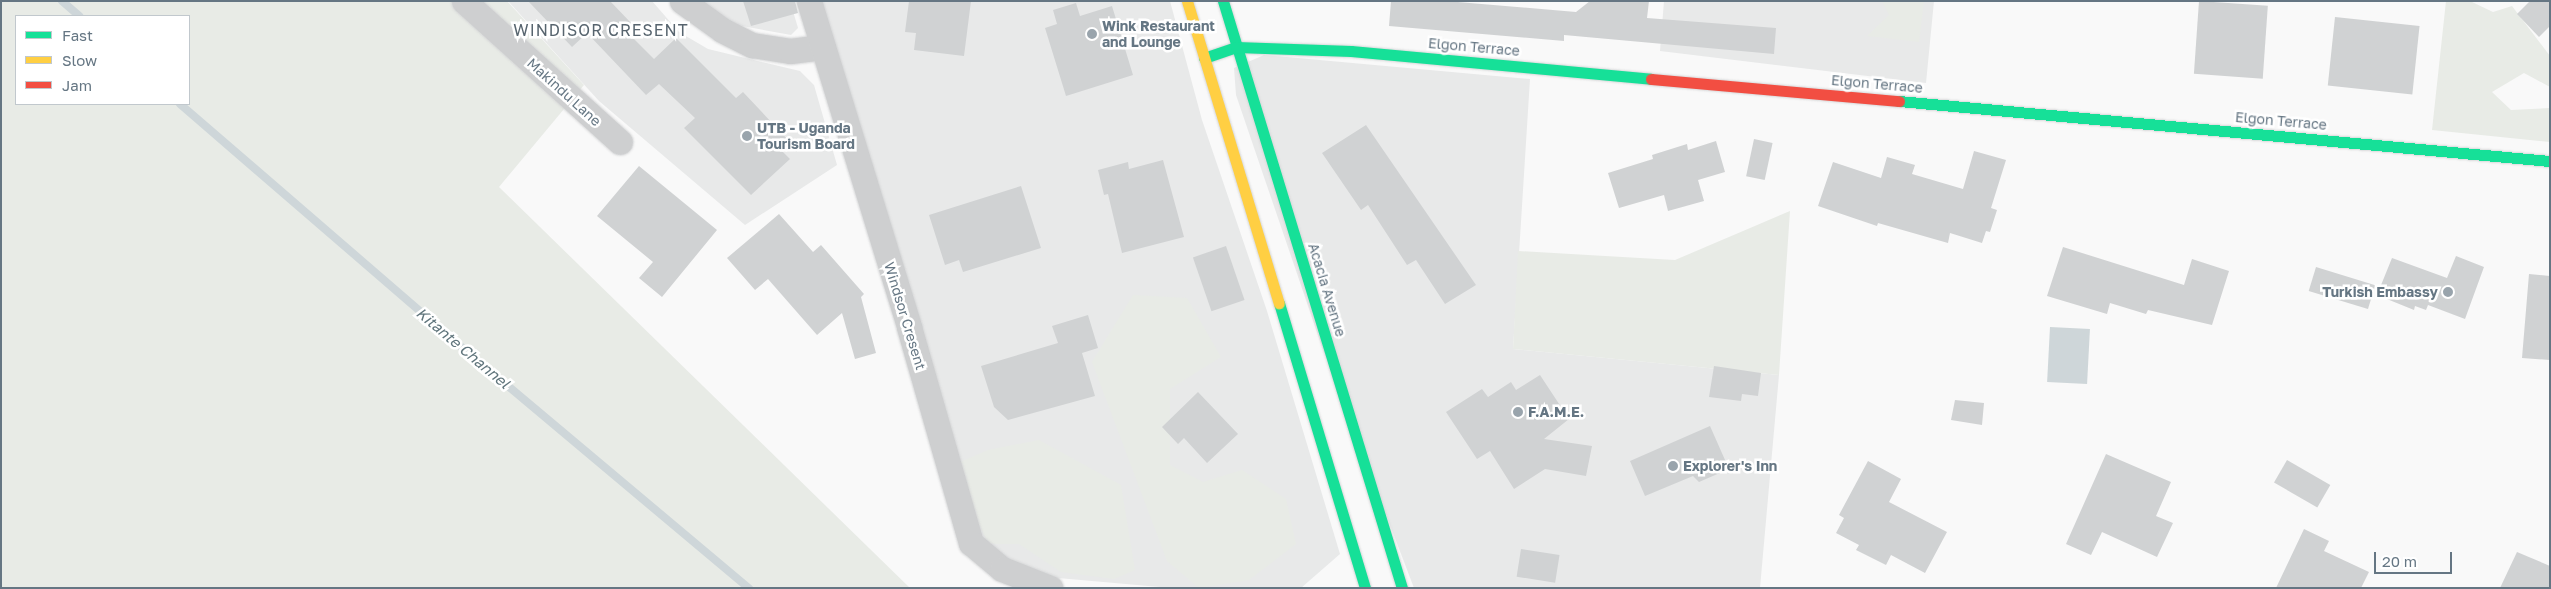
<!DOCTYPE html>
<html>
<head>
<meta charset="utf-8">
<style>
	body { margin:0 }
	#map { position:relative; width:2551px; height:589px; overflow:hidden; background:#f9f9f9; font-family:"Golos Text",sans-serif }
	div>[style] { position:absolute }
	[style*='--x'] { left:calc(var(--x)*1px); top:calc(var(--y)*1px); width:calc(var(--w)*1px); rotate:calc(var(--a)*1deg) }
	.built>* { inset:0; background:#e8e9e9 }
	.green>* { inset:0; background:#e8ebe6 }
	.water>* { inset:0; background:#ced6d9; transform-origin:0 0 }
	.stream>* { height:8px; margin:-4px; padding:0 4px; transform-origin:4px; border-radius:4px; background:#ced6d9 }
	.building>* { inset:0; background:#d0d2d3; transform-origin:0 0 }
	.roads { filter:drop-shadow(0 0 1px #d5d6d7) drop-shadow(0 0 1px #d5d6d7) }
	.street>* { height:25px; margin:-12.5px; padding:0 12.5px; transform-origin:12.5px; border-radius:12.5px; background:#cecfd0 }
	.fast>* { height:11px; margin:-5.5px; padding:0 5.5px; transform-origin:5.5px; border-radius:5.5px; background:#16e098 }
	.slow>* { height:11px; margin:-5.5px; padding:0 5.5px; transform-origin:5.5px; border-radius:5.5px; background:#ffcf43 }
	.jam>* { height:11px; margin:-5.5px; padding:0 5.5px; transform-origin:5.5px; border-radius:5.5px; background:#f24e42 }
	.dots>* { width:14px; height:14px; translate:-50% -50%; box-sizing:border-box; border:2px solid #fff; border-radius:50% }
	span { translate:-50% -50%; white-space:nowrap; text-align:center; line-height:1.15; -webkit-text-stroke:5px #fff; paint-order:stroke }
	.poi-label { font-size:14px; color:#657683; font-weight:700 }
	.left { translate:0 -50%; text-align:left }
	.right { translate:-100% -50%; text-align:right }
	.street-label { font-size:14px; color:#657683 }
	.water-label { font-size:15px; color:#60757c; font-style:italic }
	.quarter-label { font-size:16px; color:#57646e; letter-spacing:1px }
	.frame { position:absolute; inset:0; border:2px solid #657683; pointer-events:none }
	.legend { position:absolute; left:15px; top:15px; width:175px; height:90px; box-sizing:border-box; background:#fff; border:1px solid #c1c8cd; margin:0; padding:6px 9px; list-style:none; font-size:15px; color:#657683 }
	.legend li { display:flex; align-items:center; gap:10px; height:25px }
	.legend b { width:25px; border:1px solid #c1c8cd }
	.scale { position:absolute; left:2374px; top:552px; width:78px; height:22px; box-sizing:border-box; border:2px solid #657683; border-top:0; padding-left:6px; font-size:15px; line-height:18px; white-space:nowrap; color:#657683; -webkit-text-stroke:4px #fff; paint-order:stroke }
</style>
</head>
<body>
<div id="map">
	<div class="built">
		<i style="clip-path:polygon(508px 1px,652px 1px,679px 32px,708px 49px,800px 71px,814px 85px,837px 165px,745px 225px,599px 101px)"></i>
		<i style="clip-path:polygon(693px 1px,790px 1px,798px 28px,791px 35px,737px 25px)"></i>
		<i style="clip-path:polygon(820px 1px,1170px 1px,1202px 120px,1267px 311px,1340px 554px,1301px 588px,1171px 588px,1058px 578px,1017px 567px,997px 554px,970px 520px)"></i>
		<i style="clip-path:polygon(1664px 1px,1934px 1px,1926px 83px,1660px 51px)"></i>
		<i style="clip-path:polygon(1264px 55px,1530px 79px,1513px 349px,1779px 375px,1760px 588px,1414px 588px,1321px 344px,1236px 95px,1234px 68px)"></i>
	</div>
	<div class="green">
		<i style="clip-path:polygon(evenodd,1px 1px,508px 2px,584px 85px,499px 187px,910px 588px,1px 588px,1px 1px,16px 16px,189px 16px,189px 104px,16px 104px,16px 16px)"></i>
		<i style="clip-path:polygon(1882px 1px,1924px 1px,1919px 42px,1867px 36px,1889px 15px)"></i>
		<i style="clip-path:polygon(2446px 1px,2470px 1px,2493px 12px,2512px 6px,2550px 56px,2550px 87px,2524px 73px,2492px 92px,2511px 110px,2550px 108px,2550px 142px,2432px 130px)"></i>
		<i style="clip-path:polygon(1790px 211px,1779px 375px,1513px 349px,1518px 251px,1675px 260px)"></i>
		<i style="clip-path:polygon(1133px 295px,1187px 298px,1221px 357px,1170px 389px,1170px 465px,1203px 482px,1242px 470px,1286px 499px,1296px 544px,1249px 580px,1199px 588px,1167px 561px,1092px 362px)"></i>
		<i style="clip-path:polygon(1039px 440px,1121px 485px,1135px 570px,1114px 579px,1061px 572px,1019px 544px,988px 544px,953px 465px,988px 450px)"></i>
	</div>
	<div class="water">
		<i style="left:2050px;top:327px;width:40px;height:55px;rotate:3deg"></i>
	</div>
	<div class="stream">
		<i style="--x:62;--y:1;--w:23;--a:41"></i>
		<i style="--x:180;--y:104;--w:376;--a:40.8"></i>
		<i style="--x:465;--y:350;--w:371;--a:40"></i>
	</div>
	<div class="building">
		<i style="clip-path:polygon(528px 1px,610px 1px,633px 25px,626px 31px,654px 59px,676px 38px,736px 98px,743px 92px,789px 141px,780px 149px,790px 159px,751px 195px,684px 128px,695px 118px,659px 84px,646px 95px,587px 33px,572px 47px)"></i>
		<i style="clip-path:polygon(743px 1px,795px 1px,798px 13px,751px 26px)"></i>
		<i style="clip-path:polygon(909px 1px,971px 1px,964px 56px,914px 50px,916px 33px,905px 32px)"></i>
		<i style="clip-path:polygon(1391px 1px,1446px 1px,1576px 12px,1590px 1px,1649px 1px,1647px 18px,1776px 28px,1774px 54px,1564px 35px,1564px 41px,1389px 26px)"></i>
		<i style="left:2199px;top:1px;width:69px;height:73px;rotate:4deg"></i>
		<i style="clip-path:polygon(2530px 1px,2550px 1px,2550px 26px,2539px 37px,2517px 14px)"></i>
		<i style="clip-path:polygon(1076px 3px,1080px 16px,1112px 6px,1133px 75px,1066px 96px,1045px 28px,1057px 24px,1053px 10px)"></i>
		<i style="left:2335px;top:17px;width:85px;height:69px;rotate:6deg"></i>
		<i style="clip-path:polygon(1366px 125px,1476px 285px,1445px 304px,1416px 260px,1407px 265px,1368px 205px,1361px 210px,1322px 153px)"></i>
		<i style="left:1754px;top:139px;width:19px;height:38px;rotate:12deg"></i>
		<i style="clip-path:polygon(1716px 141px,1725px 172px,1698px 180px,1704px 201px,1668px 211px,1664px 195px,1619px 208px,1608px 173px,1653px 159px,1652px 155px,1687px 144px,1688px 150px)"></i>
		<i style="clip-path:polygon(1974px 151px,2006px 160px,1991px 208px,1997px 210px,1990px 232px,1986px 231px,1982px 243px,1950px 233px,1948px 243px,1878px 223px,1877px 226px,1818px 206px,1833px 162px,1881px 178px,1887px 157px,1915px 165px,1912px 174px,1963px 189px)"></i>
		<i style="clip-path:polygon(1163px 160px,1184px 237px,1122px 253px,1108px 194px,1104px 195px,1098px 170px,1128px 162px,1129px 169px)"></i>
		<i style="clip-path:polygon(639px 166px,717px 230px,662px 297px,639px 278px,653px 262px,597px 216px)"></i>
		<i style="clip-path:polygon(1021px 186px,1041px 248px,963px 272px,959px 260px,945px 265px,929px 215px)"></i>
		<i style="clip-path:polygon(779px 214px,813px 252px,821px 245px,864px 294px,861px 297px,876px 353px,855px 359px,842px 313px,817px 335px,768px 279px,755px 290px,727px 258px)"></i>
		<i style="left:1226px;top:246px;width:57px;height:35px;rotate:71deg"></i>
		<i style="clip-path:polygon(2063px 247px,2184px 285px,2192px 259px,2229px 271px,2212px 325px,2148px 310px,2146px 314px,2110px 303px,2107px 314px,2047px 296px)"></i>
		<i style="clip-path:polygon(2456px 256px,2484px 267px,2465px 319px,2428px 305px,2426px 310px,2415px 306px,2414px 310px,2377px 295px,2392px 258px,2447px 278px)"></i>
		<i style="left:2316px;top:267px;width:62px;height:25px;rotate:17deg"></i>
		<i style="clip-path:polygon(2529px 274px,2550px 276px,2550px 360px,2522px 358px)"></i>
		<i style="clip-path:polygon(1088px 315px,1098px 348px,1082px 353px,1095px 396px,1008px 420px,994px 407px,981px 366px,1058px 343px,1052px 326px)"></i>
		<i style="clip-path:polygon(1714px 366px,1761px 373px,1758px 396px,1742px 394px,1741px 401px,1709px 397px)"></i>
		<i style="clip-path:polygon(1540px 375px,1569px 419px,1544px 439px,1592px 446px,1586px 476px,1545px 469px,1514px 489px,1490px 451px,1477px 459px,1446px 412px,1482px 389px,1488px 397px,1511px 382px,1516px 390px)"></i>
		<i style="clip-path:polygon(1198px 392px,1238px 434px,1207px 463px,1184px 438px,1178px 444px,1162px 427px)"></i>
		<i style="clip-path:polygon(1955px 400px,1984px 403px,1982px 425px,1951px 420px)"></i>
		<i style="clip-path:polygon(1710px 426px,1729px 469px,1699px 482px,1693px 476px,1645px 496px,1630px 461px)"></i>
		<i style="clip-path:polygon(2106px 454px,2171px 482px,2156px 516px,2173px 523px,2157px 557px,2102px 532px,2091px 555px,2066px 544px)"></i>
		<i style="left:2287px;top:460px;width:50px;height:26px;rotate:30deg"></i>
		<i style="clip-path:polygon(1868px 461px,1901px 479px,1889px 502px,1947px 532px,1925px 573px,1891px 555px,1886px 565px,1856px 550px,1859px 545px,1836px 533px,1844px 518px,1839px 515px)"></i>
		<i style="clip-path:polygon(2304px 529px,2329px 541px,2324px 551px,2369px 572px,2361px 588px,2276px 588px)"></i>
		<i style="left:1521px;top:549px;width:39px;height:28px;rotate:9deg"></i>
		<i style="clip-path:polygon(2517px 552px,2550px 566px,2550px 588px,2500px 588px)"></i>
	</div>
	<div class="roads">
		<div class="street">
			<i style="--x:464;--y:1;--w:210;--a:42.1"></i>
			<i style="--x:682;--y:1;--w:49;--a:35.9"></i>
			<i style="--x:722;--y:30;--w:34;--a:27"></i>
			<i style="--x:752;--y:45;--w:38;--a:9"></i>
			<i style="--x:790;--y:51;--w:33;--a:-7"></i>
			<i style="--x:809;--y:1;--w:341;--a:72.9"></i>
			<i style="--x:909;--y:327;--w:225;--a:74"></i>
			<i style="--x:971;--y:543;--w:40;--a:40"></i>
			<i style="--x:1002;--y:569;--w:52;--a:21.6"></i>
		</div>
		<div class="fast">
			<i style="--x:1223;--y:1;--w:614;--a:73.04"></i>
			<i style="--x:1204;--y:58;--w:34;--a:-19"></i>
			<i style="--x:1236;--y:47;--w:115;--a:2"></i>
			<i style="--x:1351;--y:51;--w:301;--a:5.3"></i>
			<i style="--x:1899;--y:101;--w:654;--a:5.27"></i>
			<i style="--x:1279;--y:303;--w:298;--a:73.2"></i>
		</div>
		<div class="slow">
			<i style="--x:1187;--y:1;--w:316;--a:73.1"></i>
		</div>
		<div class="jam">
			<i style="--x:1651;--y:79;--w:249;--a:5.1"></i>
		</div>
	</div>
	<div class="dots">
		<i style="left:1092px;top:34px;background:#99a4ac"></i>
		<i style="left:747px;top:136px;background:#99a4ac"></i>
		<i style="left:2448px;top:292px;background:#99a4ac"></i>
		<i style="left:1518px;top:412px;background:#99a4ac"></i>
		<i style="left:1673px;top:466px;background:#99a4ac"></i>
	</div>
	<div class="poi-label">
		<span class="left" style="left:1102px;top:34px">Wink Restaurant<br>and Lounge</span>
		<span class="left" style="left:757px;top:136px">UTB - Uganda<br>Tourism Board</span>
		<span class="right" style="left:2438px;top:292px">Turkish Embassy</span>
		<span class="left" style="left:1528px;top:412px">F.A.M.E.</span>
		<span class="left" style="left:1683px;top:466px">Explorer's Inn</span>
	</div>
	<div class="street-label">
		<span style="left:1474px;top:47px;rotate:5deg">Elgon Terrace</span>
		<span style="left:1877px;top:84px;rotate:5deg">Elgon Terrace</span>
		<span style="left:564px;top:92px;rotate:42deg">Makindu Lane</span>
		<span style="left:2281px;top:121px;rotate:5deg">Elgon Terrace</span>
		<span style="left:1327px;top:290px;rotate:73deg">Acacia Avenue</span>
		<span style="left:905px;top:316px;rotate:73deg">Windsor Cresent</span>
	</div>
	<div class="water-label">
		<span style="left:463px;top:348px;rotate:40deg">Kitante Channel</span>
	</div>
	<div class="quarter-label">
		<span style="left:601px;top:30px">WINDISOR CRESENT</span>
	</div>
	<div class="frame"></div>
	<ul class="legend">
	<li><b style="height:6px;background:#16e098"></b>Fast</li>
	<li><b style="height:6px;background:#ffcf43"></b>Slow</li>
	<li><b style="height:6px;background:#f24e42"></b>Jam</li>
	</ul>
	<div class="scale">20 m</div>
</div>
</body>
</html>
